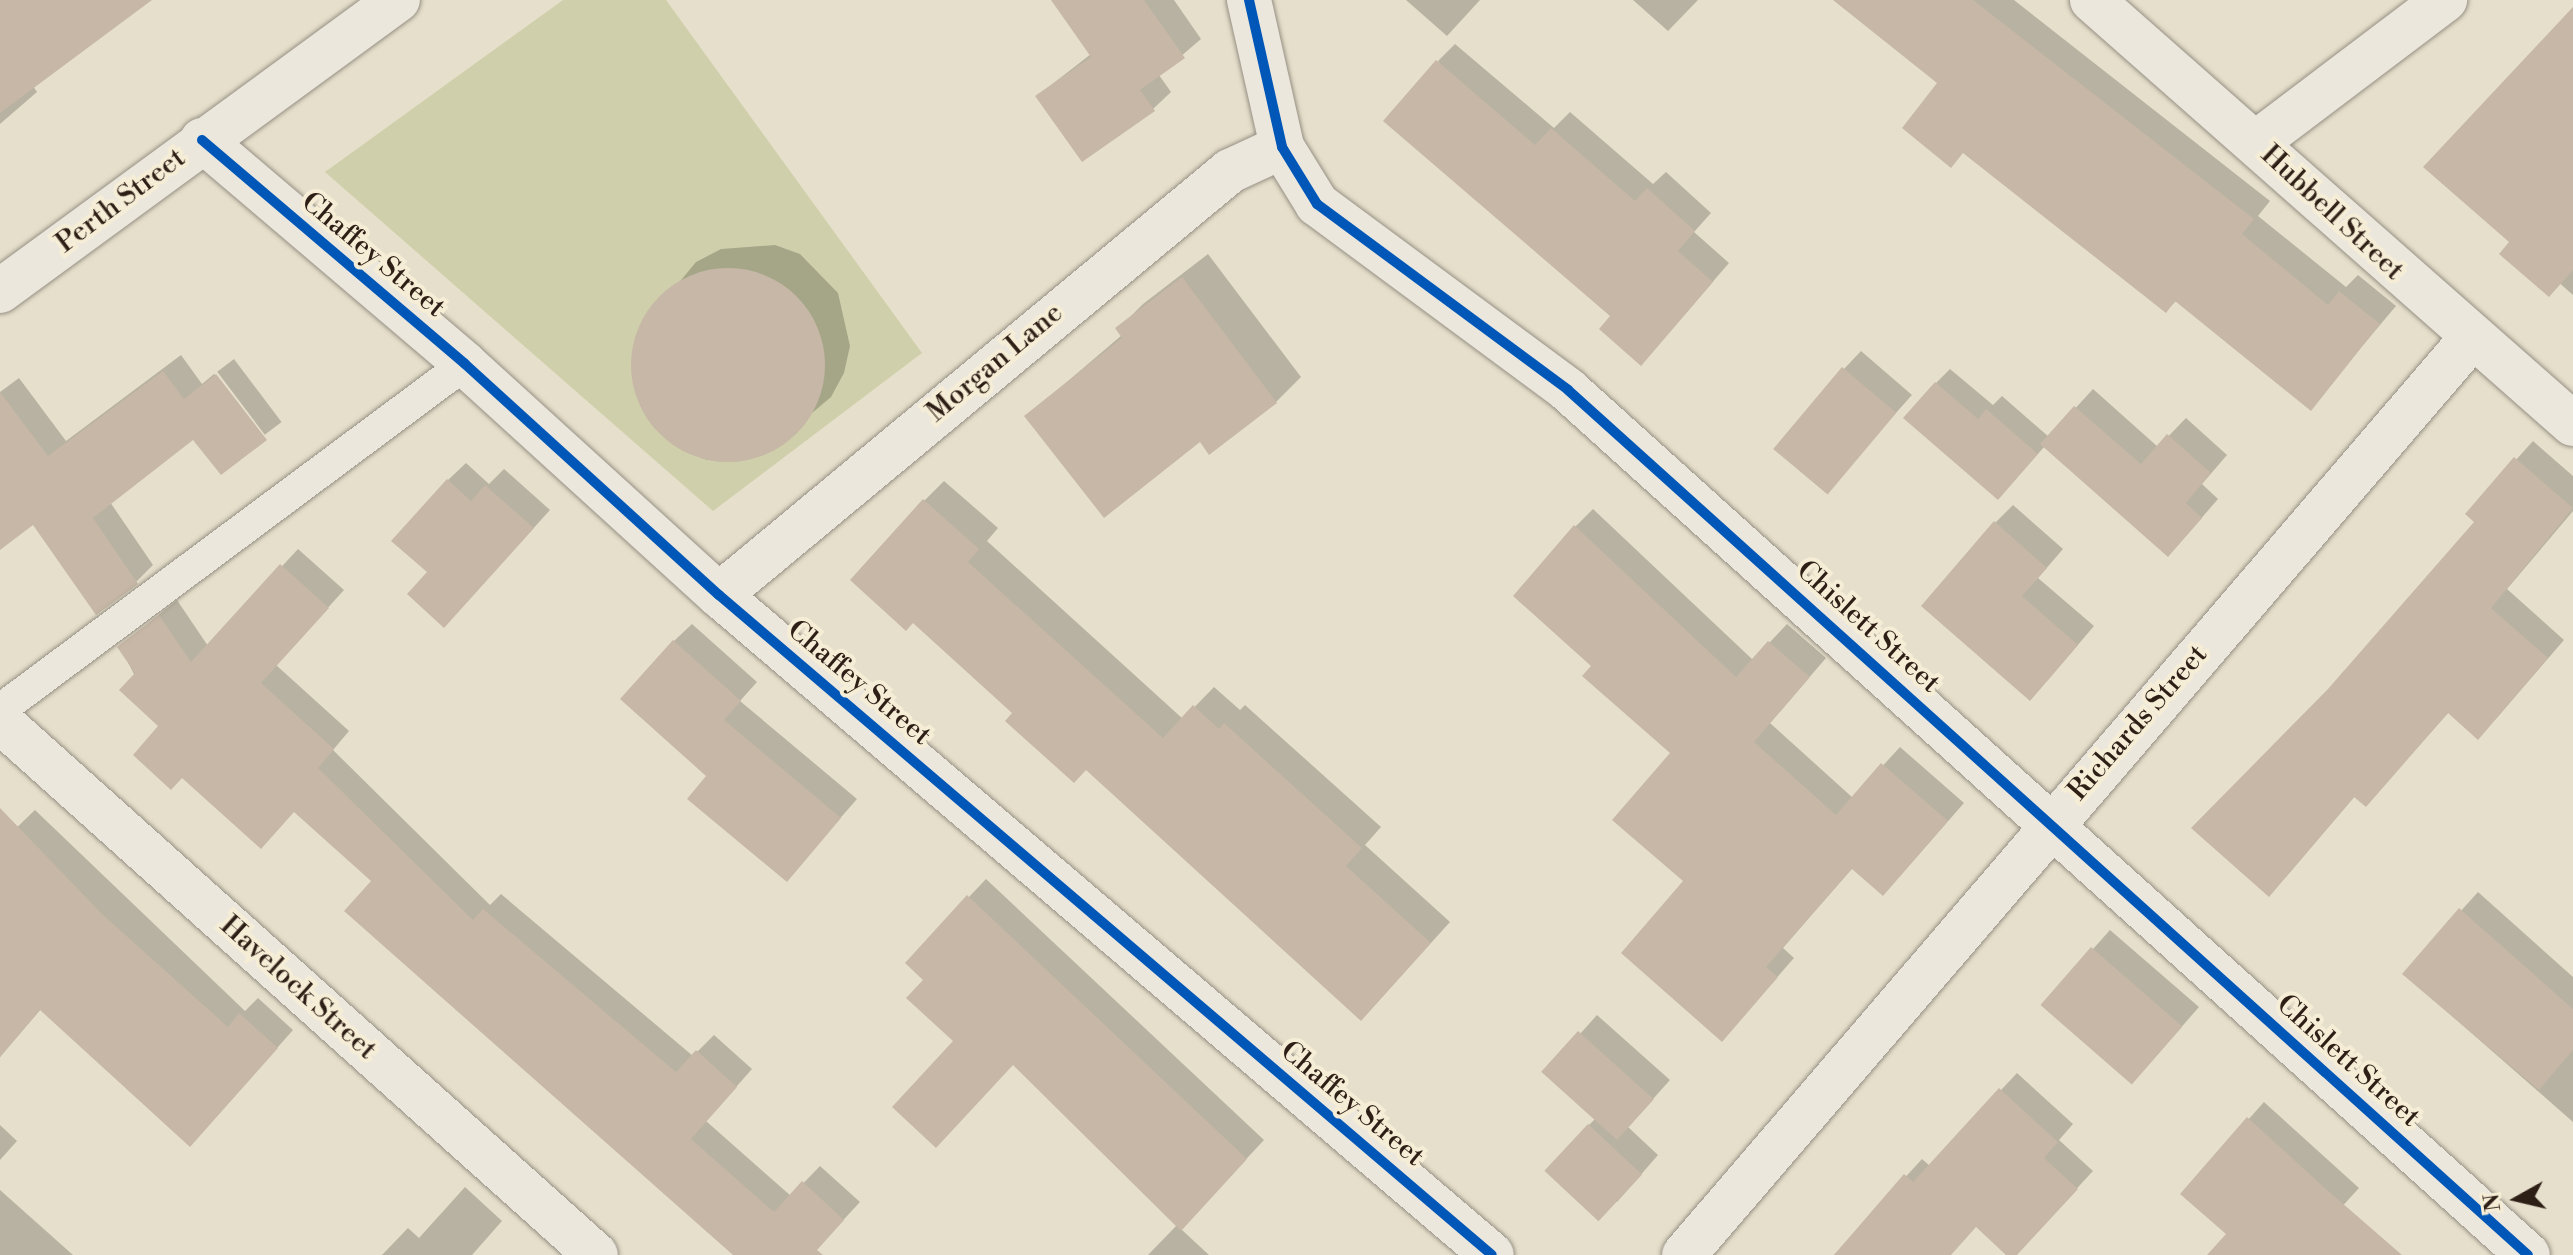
<!DOCTYPE html>
<html>
<head>
<meta charset="utf-8">
<style>
	body { margin:0 }
	#map { position:relative; width:2573px; height:1255px; overflow:hidden; background:#e6dfcb; font-family:"Libre Bodoni",serif }
	div>[style] { position:absolute }
	[style*='--x'] { left:calc(var(--x)*1px); top:calc(var(--y)*1px); width:calc(var(--w)*1px); rotate:calc(var(--a)*1deg) }
	.green>* { inset:0; background:#cfd0ab }
	.shadow>* { inset:0; background:#0003; transform-origin:0 0 }
	.building>* { inset:0; background:#c7b7a6; transform-origin:0 0 }
	.round { border-radius:50% }
	.roads { filter:drop-shadow(0 0 2px #969084) drop-shadow(0 0 2px #969084) }
	.service>* { height:32px; margin:-16px; padding:0 16px; transform-origin:16px; border-radius:16px; background:#ebe7dd }
	.minor>* { height:44px; margin:-22px; padding:0 22px; transform-origin:22px; border-radius:22px; background:#ebe7dd }
	.tertiary>* { height:44px; margin:-22px; padding:0 22px; transform-origin:22px; border-radius:22px; background:#ebe7dd }
	.cycleway>* { height:10px; margin:-5px; padding:0 5px; transform-origin:5px; border-radius:5px; background:#0057b8 }
	span { translate:-50% -50%; white-space:nowrap; text-align:center; line-height:1.15; -webkit-text-stroke:8px #f6edd6; paint-order:stroke }
	.street-label { font-size:28px; color:#2e1f16 }
	.north { position:absolute; left:2477px; top:1159px; width:80px; height:80px; -webkit-text-stroke:6px #f6edd6; paint-order:stroke; rotate:262deg; font-size:22px; font-weight:700; line-height:32px; text-align:center; color:#2e1f16 }
	.north::after { content:''; display:block; margin:auto; width:28px; height:36px; background:#2e1f16; clip-path:polygon(50% 0,100% 100%,50% 72%,0 100%) }
</style>
</head>
<body>
<div id="map">
	<div class="green">
		<i style="clip-path:polygon(563px 0,666px 0,922px 353px,713px 511px,325px 172px)"></i>
	</div>
	<div class="shadow">
		<i style="clip-path:polygon(0 0,144px 0,33px 86px,37px 92px,0 124px)"></i>
		<i style="clip-path:polygon(1053px 0,1174px 0,1201px 39px,1159px 75px,1171px 92px,1153px 109px,1037px 96px,1091px 54px)"></i>
		<i style="clip-path:polygon(1406px 0,1480px 0,1447px 36px)"></i>
		<i style="clip-path:polygon(1633px 0,1698px 0,1668px 31px)"></i>
		<i style="clip-path:polygon(1836px 0,2014px 0,2270px 201px,2258px 216px,2346px 287px,2358px 275px,2396px 306px,2310px 408px,2177px 300px,2166px 311px,1940px 83px)"></i>
		<i style="clip-path:polygon(2573px 11px,2573px 295px,2426px 166px)"></i>
		<i style="clip-path:polygon(1455px 44px,1554px 128px,1570px 112px,1653px 184px,1666px 172px,1711px 213px,1694px 232px,1729px 263px,1658px 345px,1613px 316px,1438px 61px)"></i>
		<i style="clip-path:polygon(775px 245px,800px 254px,838px 293px,850px 346px,844px 373px,831px 397px,761px 456px,707px 460px,682px 450px,644px 412px,632px 358px,638px 332px,696px 262px,721px 249px)"></i>
		<i style="clip-path:polygon(1208px 254px,1301px 377px,1276px 402px,1201px 439px,1027px 416px,1122px 335px,1118px 329px,1143px 304px)"></i>
		<i style="clip-path:polygon(1861px 351px,1912px 395px,1826px 491px,1844px 369px)"></i>
		<i style="clip-path:polygon(181px 355px,202px 384px,214px 374px,264px 440px,194px 437px,110px 502px,153px 565px,136px 582px,34px 522px,0 548px,0 392px,19px 378px,66px 441px)"></i>
		<i style="left:234px;top:359px;width:79px;height:21px;rotate:53deg"></i>
		<i style="clip-path:polygon(1950px 369px,1993px 405px,2002px 396px,2049px 437px,2093px 389px,2158px 447px,2186px 418px,2227px 455px,2202px 484px,2218px 499px,2186px 536px,2045px 446px,2012px 483px,1936px 383px)"></i>
		<i style="clip-path:polygon(2533px 441px,2573px 476px,2573px 511px,2507px 589px,2564px 640px,2495px 720px,2449px 712px,2366px 805px,2356px 795px,2286px 877px,2330px 690px,2477px 522px,2468px 513px)"></i>
		<i style="clip-path:polygon(466px 463px,489px 484px,504px 469px,550px 510px,461px 608px,430px 572px,448px 480px)"></i>
		<i style="clip-path:polygon(944px 481px,998px 528px,987px 541px,1183px 719px,1214px 687px,1240px 710px,1245px 705px,1381px 827px,1365px 845px,1450px 922px,1381px 998px,1015px 713px,924px 501px)"></i>
		<i style="clip-path:polygon(2013px 505px,2063px 549px,2038px 578px,2094px 626px,2047px 681px,1995px 523px)"></i>
		<i style="clip-path:polygon(1593px 509px,1753px 660px,1787px 624px,1826px 658px,1770px 723px,1853px 798px,1900px 747px,1964px 803px,1900px 876px,1853px 867px,1783px 948px,1794px 958px,1739px 1021px,1685px 881px,1672px 753px,1594px 666px,1575px 527px)"></i>
		<i style="clip-path:polygon(298px 549px,344px 590px,276px 665px,349px 731px,333px 750px,490px 905px,501px 894px,693px 1056px,714px 1035px,752px 1069px,706px 1121px,791px 1196px,820px 1166px,860px 1202px,811px 1255px,736px 1255px,374px 881px,295px 810px,161px 726px,120px 647px,177px 600px,208px 646px)"></i>
		<i style="clip-path:polygon(692px 624px,757px 682px,740px 701px,857px 799px,787px 879px,708px 776px,674px 641px)"></i>
		<i style="clip-path:polygon(35px 810px,245px 1011px,258px 998px,293px 1030px,206px 1128px,41px 1009px,0 1057px,0 827px,9px 835px)"></i>
		<i style="clip-path:polygon(986px 879px,1264px 1140px,1181px 1229px,1209px 1255px,1148px 1255px,1178px 1224px,1014px 1063px,956px 1041px,926px 980px,969px 897px)"></i>
		<i style="clip-path:polygon(2478px 892px,2573px 977px,2573px 1122px,2404px 974px)"></i>
		<i style="clip-path:polygon(2110px 930px,2199px 1007px,2150px 1063px,2044px 1004px)"></i>
		<i style="clip-path:polygon(1597px 1015px,1670px 1080px,1628px 1127px,1658px 1155px,1617px 1202px,1589px 1125px,1597px 1117px,1546px 1072px)"></i>
		<i style="clip-path:polygon(2017px 1073px,2073px 1124px,2059px 1140px,2093px 1171px,2015px 1255px,1977px 1225px,1950px 1255px,1834px 1255px,1922px 1159px,1930px 1166px)"></i>
		<i style="clip-path:polygon(2264px 1102px,2359px 1188px,2298px 1255px,2222px 1255px,2229px 1234px,2182px 1194px)"></i>
		<i style="clip-path:polygon(0 1125px,17px 1141px,0 1160px)"></i>
		<i style="clip-path:polygon(465px 1187px,502px 1221px,472px 1255px,382px 1255px,408px 1228px,419px 1238px)"></i>
		<i style="clip-path:polygon(0 1190px,73px 1255px,0 1255px)"></i>
	</div>
	<div class="building">
		<i style="clip-path:polygon(0 0,152px 0,0 113px)"></i>
		<i style="clip-path:polygon(1051px 0,1144px 0,1185px 58px,1140px 90px,1155px 111px,1082px 162px,1035px 96px,1091px 57px)"></i>
		<i style="clip-path:polygon(1833px 0,1973px 0,2254px 219px,2242px 234px,2328px 305px,2339px 291px,2380px 324px,2311px 411px,2175px 301px,2166px 313px,1963px 153px,1951px 168px,1902px 128px,1937px 83px)"></i>
		<i style="clip-path:polygon(2573px 7px,2573px 270px,2549px 297px,2499px 254px,2509px 242px,2423px 167px)"></i>
		<i style="clip-path:polygon(1436px 60px,1535px 145px,1551px 128px,1635px 201px,1647px 188px,1695px 231px,1678px 251px,1713px 282px,1641px 366px,1599px 329px,1610px 316px,1383px 121px)"></i>
		<i class="round" style="left:631px;top:268px;width:194px;height:194px"></i>
		<i style="clip-path:polygon(1182px 277px,1277px 403px,1209px 455px,1200px 442px,1104px 518px,1024px 416px,1122px 338px,1115px 328px)"></i>
		<i style="left:1842px;top:367px;width:71px;height:107px;rotate:40deg"></i>
		<i style="clip-path:polygon(163px 371px,184px 399px,216px 374px,267px 440px,221px 475px,193px 440px,93px 518px,138px 584px,96px 615px,33px 525px,0 550px,0 392px,48px 456px)"></i>
		<i style="clip-path:polygon(1935px 382px,1978px 419px,1986px 409px,2038px 454px,1998px 500px,1903px 418px)"></i>
		<i style="clip-path:polygon(2074px 406px,2141px 464px,2167px 434px,2211px 473px,2186px 503px,2202px 518px,2168px 557px,2040px 444px)"></i>
		<i style="clip-path:polygon(2514px 457px,2573px 508px,2491px 608px,2548px 658px,2478px 740px,2448px 713px,2366px 807px,2354px 797px,2269px 897px,2191px 828px,2328px 689px,2474px 522px,2465px 514px)"></i>
		<i style="clip-path:polygon(447px 479px,471px 501px,485px 485px,534px 528px,444px 628px,407px 594px,427px 572px,391px 541px)"></i>
		<i style="clip-path:polygon(923px 499px,979px 549px,968px 562px,1163px 738px,1193px 705px,1219px 729px,1224px 723px,1362px 848px,1346px 866px,1431px 943px,1361px 1021px,1086px 770px,1074px 783px,1005px 721px,1012px 713px,913px 623px,906px 631px,850px 580px)"></i>
		<i style="clip-path:polygon(1994px 521px,2047px 568px,2022px 596px,2078px 645px,2030px 701px,1921px 606px)"></i>
		<i style="clip-path:polygon(1574px 525px,1736px 677px,1768px 641px,1810px 677px,1754px 742px,1836px 815px,1881px 763px,1948px 821px,1883px 896px,1852px 869px,1766px 967px,1778px 977px,1722px 1042px,1621px 953px,1683px 881px,1612px 820px,1670px 753px,1582px 676px,1591px 666px,1513px 596px)"></i>
		<i style="clip-path:polygon(280px 564px,329px 608px,261px 683px,334px 749px,318px 768px,473px 920px,483px 909px,676px 1072px,696px 1050px,737px 1087px,691px 1139px,774px 1212px,802px 1181px,844px 1220px,817px 1250px,823px 1255px,733px 1255px,344px 911px,371px 881px,294px 812px,261px 849px,182px 778px,171px 790px,133px 755px,158px 726px,119px 690px,135px 673px,117px 647px,159px 615px,191px 662px)"></i>
		<i style="clip-path:polygon(673px 640px,741px 701px,724px 720px,841px 818px,787px 882px,687px 799px,706px 776px,620px 699px)"></i>
		<i style="clip-path:polygon(0 808px,102px 914px,228px 1027px,239px 1013px,278px 1048px,190px 1147px,40px 1010px,0 1057px)"></i>
		<i style="clip-path:polygon(967px 895px,1247px 1159px,1181px 1231px,1013px 1065px,936px 1148px,892px 1107px,953px 1041px,906px 998px,923px 980px,905px 963px)"></i>
		<i style="clip-path:polygon(2459px 908px,2573px 1009px,2573px 1050px,2539px 1090px,2402px 974px)"></i>
		<i style="left:2091px;top:947px;width:121px;height:77px;rotate:41deg"></i>
		<i style="left:1578px;top:1031px;width:102px;height:55px;rotate:42deg"></i>
		<i style="clip-path:polygon(1999px 1088px,2058px 1142px,2044px 1158px,2078px 1189px,2017px 1255px,2006px 1255px,1976px 1227px,1951px 1255px,1834px 1255px,1904px 1174px,1913px 1182px)"></i>
		<i style="clip-path:polygon(2247px 1117px,2326px 1189px,2402px 1255px,2207px 1255px,2226px 1234px,2180px 1194px)"></i>
		<i style="left:1588px;top:1124px;width:74px;height:64px;rotate:43deg"></i>
	</div>
	<div class="roads">
		<div class="service">
			<i style="--x:0;--y:710;--w:580;--a:-36.65"></i>
		</div>
		<div class="minor">
			<i style="--x:1249;--y:0;--w:151;--a:77.3"></i>
			<i style="--x:1282;--y:147;--w:67;--a:58.4"></i>
			<i style="--x:1317;--y:204;--w:312;--a:36.5"></i>
			<i style="--x:1568;--y:390;--w:1292;--a:42.02"></i>
			<i style="--x:2092;--y:0;--w:641;--a:41.4"></i>
			<i style="--x:202;--y:140;--w:345;--a:40.4"></i>
			<i style="--x:465;--y:364;--w:343;--a:42.3"></i>
			<i style="--x:719;--y:595;--w:1016;--a:40.49"></i>
			<i style="--x:2257;--y:142;--w:236;--a:-37.1"></i>
			<i style="--x:719;--y:595;--w:664;--a:-39.68"></i>
			<i style="--x:1230;--y:171;--w:57;--a:-24.8"></i>
			<i style="--x:0;--y:721;--w:800;--a:41.86"></i>
			<i style="--x:1684;--y:1255;--w:1206;--a:-49.34"></i>
		</div>
		<div class="tertiary">
			<i style="--x:0;--y:291;--w:493;--a:-36.2"></i>
		</div>
	</div>
	<div class="cycleway">
		<i style="--x:1249;--y:0;--w:151;--a:77.3"></i>
		<i style="--x:1282;--y:147;--w:67;--a:58.4"></i>
		<i style="--x:1317;--y:204;--w:312;--a:36.5"></i>
		<i style="--x:1568;--y:390;--w:1292;--a:42.02"></i>
		<i style="--x:202;--y:140;--w:345;--a:40.4"></i>
		<i style="--x:465;--y:364;--w:343;--a:42.3"></i>
		<i style="--x:719;--y:595;--w:1016;--a:40.49"></i>
	</div>
	<div class="street-label">
		<span style="left:121px;top:201px;rotate:-37deg">Perth Street</span>
		<span style="left:2332px;top:213px;rotate:43deg">Hubbell Street</span>
		<span style="left:373px;top:255px;rotate:40deg">Chaffey Street</span>
		<span style="left:995px;top:363px;rotate:-40deg">Morgan Lane</span>
		<span style="left:1868px;top:627px;rotate:42deg">Chislett Street</span>
		<span style="left:859px;top:683px;rotate:40deg">Chaffey Street</span>
		<span style="left:2138px;top:723px;rotate:-49deg">Richards Street</span>
		<span style="left:298px;top:988px;rotate:42deg">Havelock Street</span>
		<span style="left:2348px;top:1061px;rotate:42deg">Chislett Street</span>
		<span style="left:1352px;top:1104px;rotate:40deg">Chaffey Street</span>
	</div>
	<div class="north">N</div>
</div>
</body>
</html>
